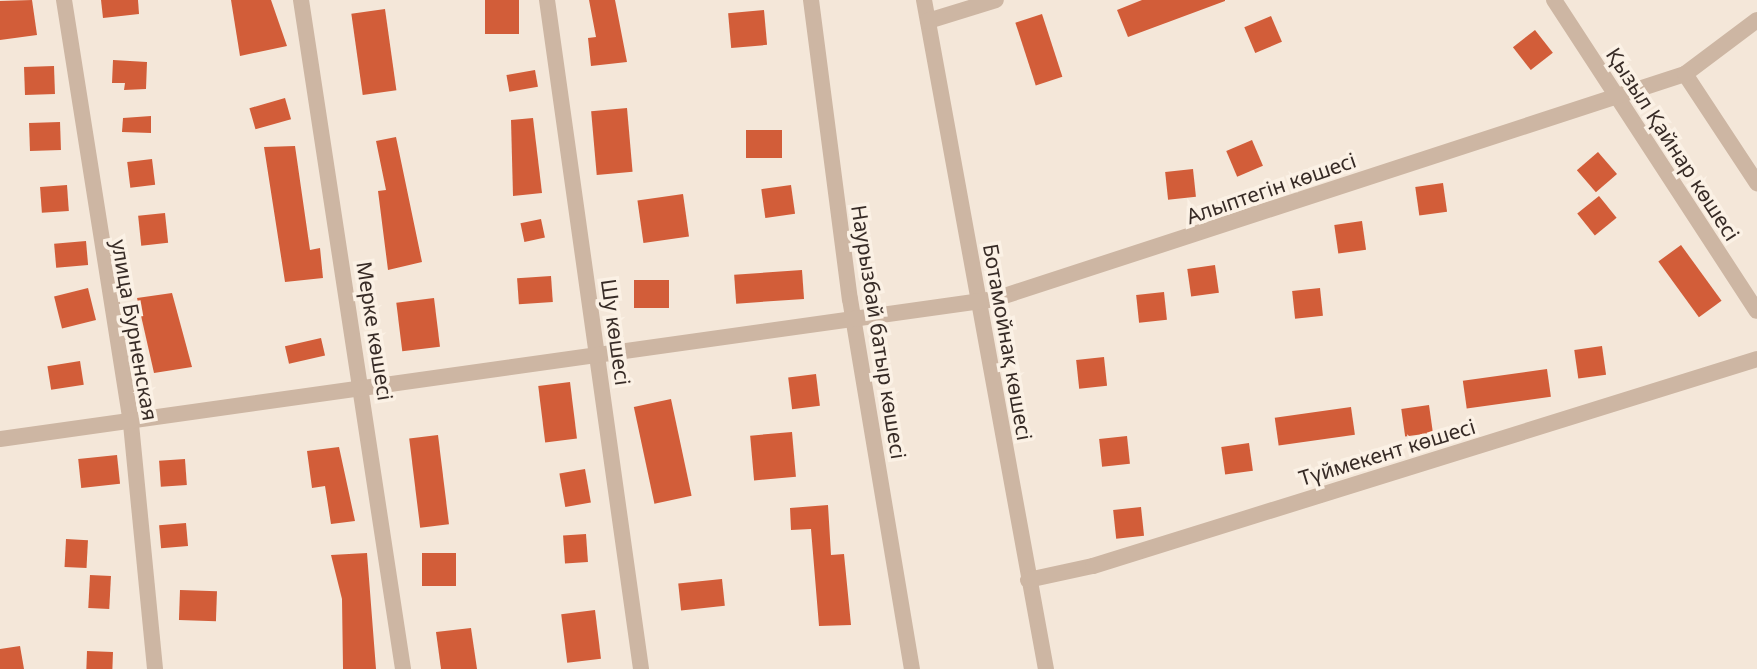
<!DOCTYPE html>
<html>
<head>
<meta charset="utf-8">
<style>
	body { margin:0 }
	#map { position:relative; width:1757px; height:669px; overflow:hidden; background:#f4e7d9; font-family:"Noto Sans",sans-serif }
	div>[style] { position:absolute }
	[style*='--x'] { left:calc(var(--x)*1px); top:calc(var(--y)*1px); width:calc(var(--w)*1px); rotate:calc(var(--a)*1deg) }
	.building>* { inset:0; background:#d25d39; transform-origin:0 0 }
	.street>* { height:16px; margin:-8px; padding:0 8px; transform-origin:8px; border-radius:8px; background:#cdb6a3 }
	span { translate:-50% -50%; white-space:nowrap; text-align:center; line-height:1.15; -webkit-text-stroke:7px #fbf1e5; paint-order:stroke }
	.street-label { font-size:21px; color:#372b26 }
</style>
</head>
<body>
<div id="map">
	<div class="building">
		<i style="clip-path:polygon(32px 0,37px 35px,0 40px,0 1px)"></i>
		<i style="clip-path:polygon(101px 0,138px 0,139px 14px,103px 18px)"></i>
		<i style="clip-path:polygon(231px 0,271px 0,287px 46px,240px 56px)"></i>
		<i style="left:485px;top:0;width:34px;height:34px"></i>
		<i style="clip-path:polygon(589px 0,615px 0,627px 62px,591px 66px,588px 38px,596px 37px)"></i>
		<i style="clip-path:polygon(1142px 0,1225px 0,1225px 1px,1128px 37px,1117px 10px)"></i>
		<i style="left:385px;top:9px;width:82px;height:34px;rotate:82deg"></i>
		<i style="left:764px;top:10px;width:35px;height:36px;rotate:85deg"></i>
		<i style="left:1042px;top:14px;width:66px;height:28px;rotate:72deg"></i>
		<i style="left:1271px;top:16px;width:28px;height:29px;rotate:67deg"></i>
		<i style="left:1535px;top:30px;width:29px;height:28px;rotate:52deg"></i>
		<i style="clip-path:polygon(113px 60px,147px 62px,146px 89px,124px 90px,125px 83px,112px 83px)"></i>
		<i style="left:54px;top:66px;width:28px;height:30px;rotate:88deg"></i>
		<i style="left:535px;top:70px;width:17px;height:29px;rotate:80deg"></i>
		<i style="left:285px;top:98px;width:22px;height:37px;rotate:74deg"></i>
		<i style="left:627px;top:108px;width:64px;height:36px;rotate:85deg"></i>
		<i style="clip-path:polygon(151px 116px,151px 133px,122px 132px,123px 118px)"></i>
		<i style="clip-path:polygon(533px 118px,542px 193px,513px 196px,511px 120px)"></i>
		<i style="left:60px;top:122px;width:28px;height:31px;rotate:88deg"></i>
		<i style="left:746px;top:130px;width:36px;height:28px"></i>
		<i style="clip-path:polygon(396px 137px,422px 262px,388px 270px,378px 191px,386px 190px,376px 141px)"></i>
		<i style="left:1252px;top:140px;width:28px;height:28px;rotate:67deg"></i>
		<i style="clip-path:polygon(295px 146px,310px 250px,320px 248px,323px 278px,285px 282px,264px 147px)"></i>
		<i style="left:1598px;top:152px;width:29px;height:28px;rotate:49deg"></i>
		<i style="left:152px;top:159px;width:26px;height:25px;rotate:83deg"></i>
		<i style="left:1193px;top:169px;width:28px;height:28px;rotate:84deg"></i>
		<i style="left:1443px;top:183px;width:29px;height:28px;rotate:82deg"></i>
		<i style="left:67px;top:185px;width:26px;height:27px;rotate:86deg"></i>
		<i style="left:791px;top:185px;width:29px;height:30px;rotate:82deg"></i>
		<i style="left:683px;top:194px;width:43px;height:46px;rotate:82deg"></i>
		<i style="left:1599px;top:196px;width:28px;height:28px;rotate:51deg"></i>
		<i style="left:165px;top:213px;width:30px;height:27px;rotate:84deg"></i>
		<i style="left:541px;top:219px;width:19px;height:21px;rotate:78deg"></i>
		<i style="left:1362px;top:221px;width:29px;height:28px;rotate:82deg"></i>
		<i style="left:86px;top:241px;width:24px;height:32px;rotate:85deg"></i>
		<i style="left:1681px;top:245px;width:69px;height:28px;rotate:54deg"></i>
		<i style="left:1215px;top:265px;width:28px;height:28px;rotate:82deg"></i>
		<i style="left:802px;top:270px;width:29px;height:68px;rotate:86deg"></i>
		<i style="left:551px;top:276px;width:26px;height:34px;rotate:86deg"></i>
		<i style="left:634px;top:280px;width:35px;height:28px"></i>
		<i style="left:88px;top:288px;width:33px;height:35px;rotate:76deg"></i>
		<i style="left:1320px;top:288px;width:28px;height:28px;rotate:84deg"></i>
		<i style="left:1164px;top:292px;width:28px;height:28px;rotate:84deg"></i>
		<i style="clip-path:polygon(172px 293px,192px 367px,154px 373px,137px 298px)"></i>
		<i style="left:434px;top:298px;width:49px;height:38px;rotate:83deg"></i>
		<i style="left:321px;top:338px;width:18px;height:37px;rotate:77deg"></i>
		<i style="left:1602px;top:346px;width:29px;height:28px;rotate:82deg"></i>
		<i style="left:1104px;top:357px;width:29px;height:28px;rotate:84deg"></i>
		<i style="left:80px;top:361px;width:24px;height:33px;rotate:81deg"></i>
		<i style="left:1547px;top:369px;width:28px;height:85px;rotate:82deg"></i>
		<i style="left:816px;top:374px;width:32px;height:28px;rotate:83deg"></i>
		<i style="left:570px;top:382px;width:57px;height:32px;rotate:83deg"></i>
		<i style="left:671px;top:399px;width:99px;height:38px;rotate:78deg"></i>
		<i style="left:1429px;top:405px;width:28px;height:28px;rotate:82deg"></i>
		<i style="left:1351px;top:407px;width:28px;height:77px;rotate:82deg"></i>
		<i style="left:792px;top:432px;width:45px;height:42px;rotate:85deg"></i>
		<i style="left:438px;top:435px;width:90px;height:29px;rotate:83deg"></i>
		<i style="left:1127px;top:436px;width:28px;height:28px;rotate:84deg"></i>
		<i style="left:1249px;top:443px;width:28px;height:28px;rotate:82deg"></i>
		<i style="clip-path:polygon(339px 447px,355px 521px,331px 524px,325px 486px,312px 488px,307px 451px)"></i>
		<i style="left:117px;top:455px;width:29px;height:39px;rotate:84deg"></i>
		<i style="left:185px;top:459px;width:26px;height:26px;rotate:86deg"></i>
		<i style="left:585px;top:469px;width:34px;height:26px;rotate:80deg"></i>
		<i style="clip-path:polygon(828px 505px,831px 555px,844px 554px,851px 625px,819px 626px,811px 529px,791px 530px,790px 508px)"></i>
		<i style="left:1141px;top:507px;width:29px;height:28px;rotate:84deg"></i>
		<i style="left:186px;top:523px;width:23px;height:27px;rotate:85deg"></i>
		<i style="left:586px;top:534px;width:28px;height:23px;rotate:86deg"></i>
		<i style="left:66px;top:539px;width:22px;height:28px;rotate:3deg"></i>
		<i style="clip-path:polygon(367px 553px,376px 669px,343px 669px,342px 599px,331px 555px)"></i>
		<i style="left:422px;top:553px;width:34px;height:33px"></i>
		<i style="left:90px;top:575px;width:21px;height:33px;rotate:3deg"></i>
		<i style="left:722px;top:579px;width:27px;height:44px;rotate:84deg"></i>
		<i style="left:180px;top:590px;width:37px;height:30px;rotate:2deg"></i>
		<i style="left:595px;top:610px;width:49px;height:34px;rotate:83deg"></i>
		<i style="clip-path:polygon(471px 628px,477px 669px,441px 669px,436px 632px)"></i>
		<i style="clip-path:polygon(20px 646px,24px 669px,0 669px,0 649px)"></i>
		<i style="left:87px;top:651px;width:26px;height:18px;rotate:2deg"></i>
	</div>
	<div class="street">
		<i style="--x:64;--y:0;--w:429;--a:81"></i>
		<i style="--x:131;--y:424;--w:246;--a:84.4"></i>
		<i style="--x:301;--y:0;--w:677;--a:81.33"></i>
		<i style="--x:547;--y:0;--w:676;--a:82"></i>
		<i style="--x:811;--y:0;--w:302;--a:82.6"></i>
		<i style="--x:850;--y:299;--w:375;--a:80.5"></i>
		<i style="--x:924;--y:0;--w:680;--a:79.67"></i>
		<i style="--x:1554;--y:0;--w:371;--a:56.9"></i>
		<i style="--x:928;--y:21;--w:71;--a:-17.2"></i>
		<i style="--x:1685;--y:74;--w:131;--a:56.6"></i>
		<i style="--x:0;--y:439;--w:1005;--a:-8.01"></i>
		<i style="--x:995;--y:299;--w:726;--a:-18.06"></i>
		<i style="--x:1685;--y:74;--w:90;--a:-36.9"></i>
		<i style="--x:1028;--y:580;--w:66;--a:-12.2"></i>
		<i style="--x:1093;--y:566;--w:696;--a:-17.31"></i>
	</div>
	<div class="street-label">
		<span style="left:1673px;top:144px;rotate:57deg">Қызыл Қайнар көшесі</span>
		<span style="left:1271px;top:188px;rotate:-19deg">Алыптегін көшесі</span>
		<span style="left:135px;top:330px;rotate:80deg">улица Бурненская</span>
		<span style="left:375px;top:331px;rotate:81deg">Мерке көшесі</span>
		<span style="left:616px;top:332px;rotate:82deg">Шу көшесі</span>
		<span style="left:879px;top:332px;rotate:81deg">Наурызбай батыр көшесі</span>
		<span style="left:1008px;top:342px;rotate:80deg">Ботамойнақ көшесі</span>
		<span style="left:1387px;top:452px;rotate:-17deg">Түймекент көшесі</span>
	</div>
</div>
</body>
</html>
